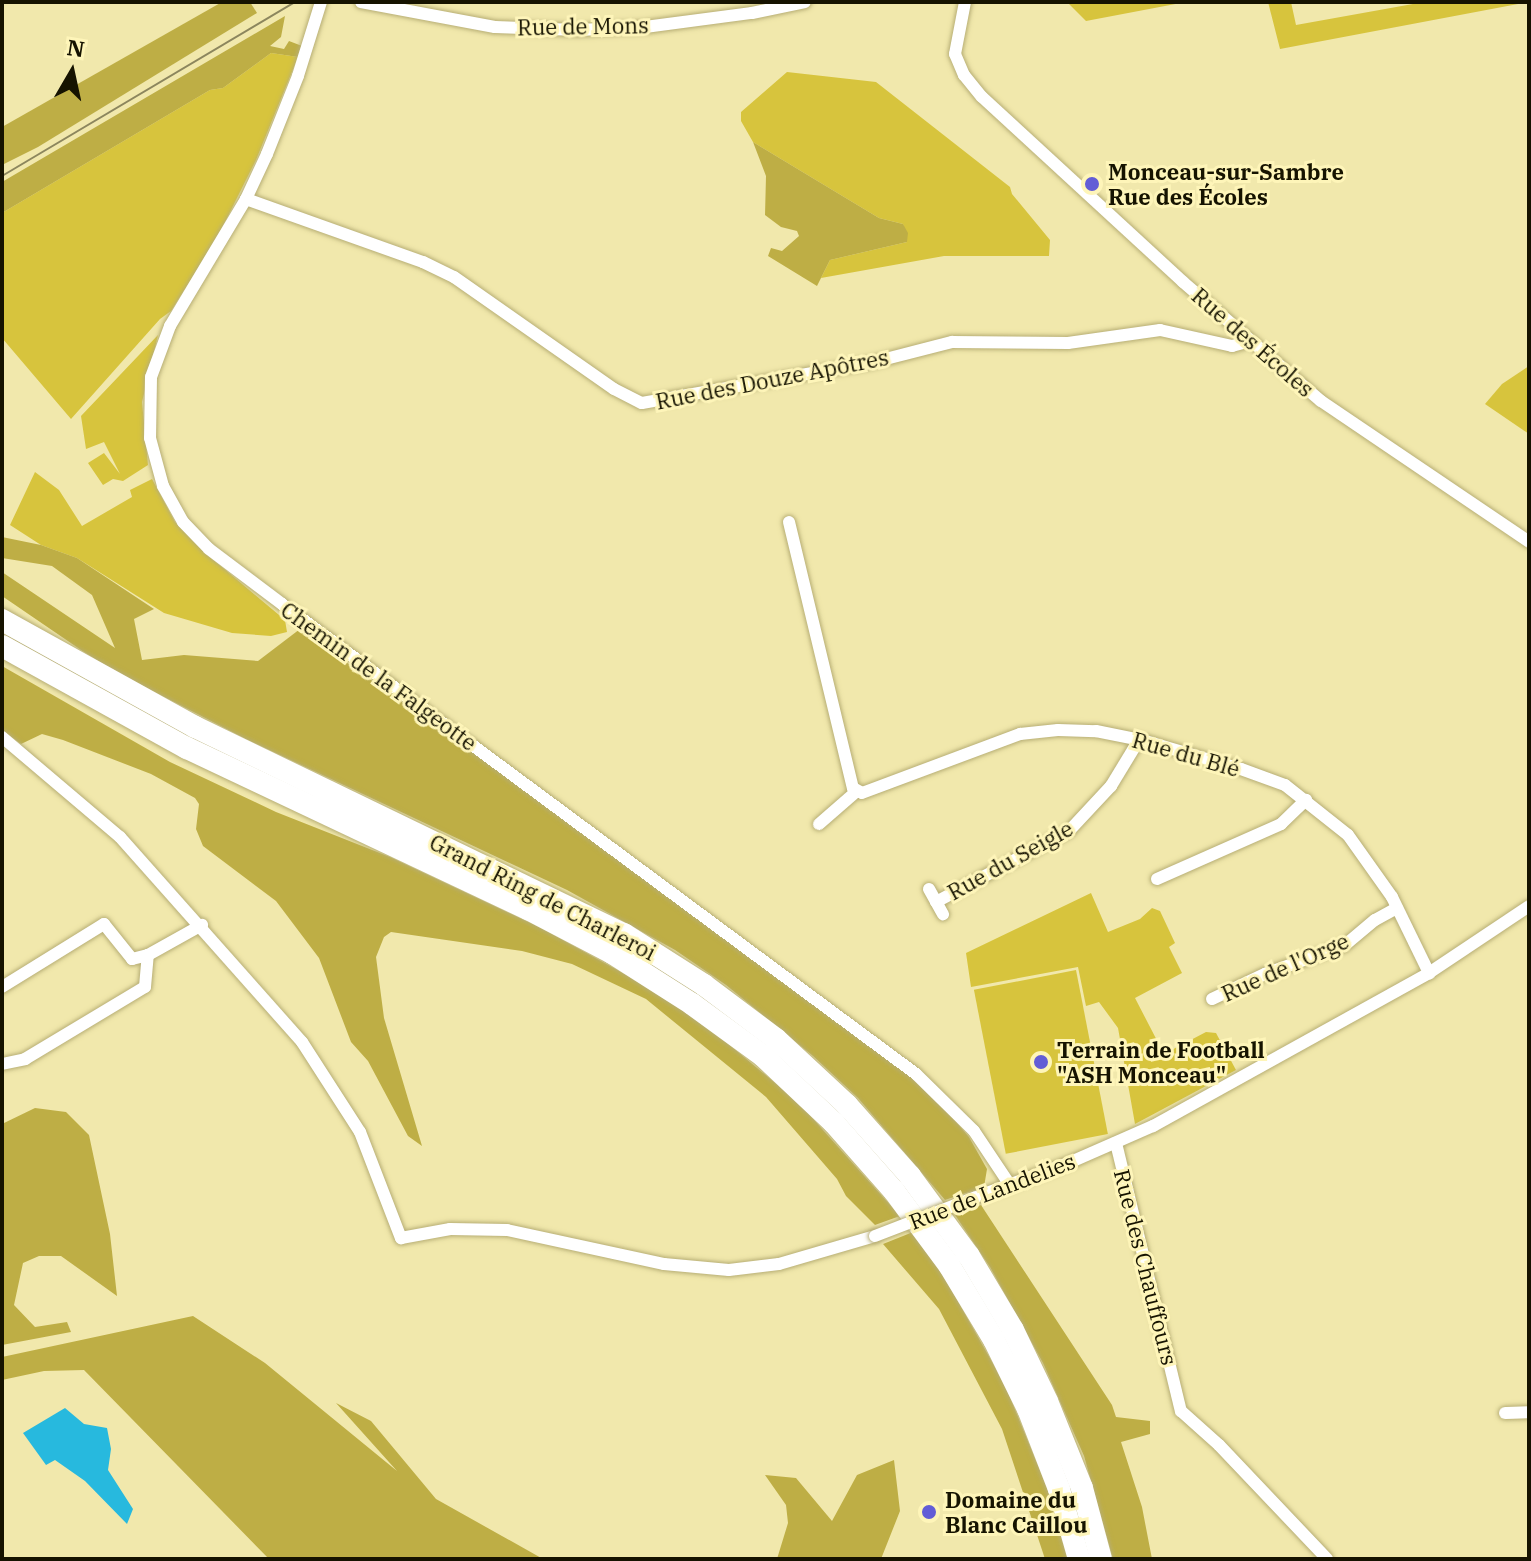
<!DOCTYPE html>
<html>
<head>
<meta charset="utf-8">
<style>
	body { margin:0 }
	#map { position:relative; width:1531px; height:1561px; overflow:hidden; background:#f1e8ac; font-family:"IBM Plex Serif",serif }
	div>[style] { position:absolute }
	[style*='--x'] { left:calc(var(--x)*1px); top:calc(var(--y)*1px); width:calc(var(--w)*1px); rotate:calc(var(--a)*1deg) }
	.green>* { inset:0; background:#d7c43d; transform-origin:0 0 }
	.forest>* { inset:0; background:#beae45 }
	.water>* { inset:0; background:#27b9de }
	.roads { filter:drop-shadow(0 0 2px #b7ae75) drop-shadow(0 0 2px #b7ae75) }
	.minor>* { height:12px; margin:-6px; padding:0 6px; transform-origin:6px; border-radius:6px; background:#fff }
	.motorway>* { height:22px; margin:-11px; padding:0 11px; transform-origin:11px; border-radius:11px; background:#fff }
	.tram>* { height:2px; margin:-1px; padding:0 1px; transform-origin:1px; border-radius:1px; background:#8c865d }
	.bridges { filter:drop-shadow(0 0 2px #b7ae75) drop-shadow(0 0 2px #b7ae75) }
	.minor-bridge>* { height:12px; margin:-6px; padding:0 6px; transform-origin:6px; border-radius:6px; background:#fff }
	.dots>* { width:22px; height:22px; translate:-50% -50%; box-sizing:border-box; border:4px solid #fef5b9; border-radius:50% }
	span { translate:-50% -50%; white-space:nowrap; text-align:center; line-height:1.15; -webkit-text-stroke:6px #fef5b9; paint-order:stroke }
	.street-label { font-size:22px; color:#161300 }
	.poi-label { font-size:22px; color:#161300; font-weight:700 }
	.left { translate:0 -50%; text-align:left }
	.frame { position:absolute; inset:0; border:4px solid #161300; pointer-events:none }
	.north { position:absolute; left:32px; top:32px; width:80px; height:80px; -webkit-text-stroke:6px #fef5b9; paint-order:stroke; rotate:9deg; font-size:22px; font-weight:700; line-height:32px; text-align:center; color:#161300 }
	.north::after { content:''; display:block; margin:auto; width:28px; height:36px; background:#161300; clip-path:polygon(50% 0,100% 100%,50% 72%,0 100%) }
</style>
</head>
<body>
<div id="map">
	<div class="green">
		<i style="clip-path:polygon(1080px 2px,1186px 2px,1086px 21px,1069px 4px)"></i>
		<i style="clip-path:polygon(1268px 2px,1291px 2px,1296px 25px,1424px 2px,1528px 2px,1280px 49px)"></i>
		<i style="clip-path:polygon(271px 53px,298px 57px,256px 160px,216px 240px,171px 311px,160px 319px,71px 419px,2px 338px,2px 213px,210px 90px,223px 88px)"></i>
		<i style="clip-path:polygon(787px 72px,876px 82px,1010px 187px,1012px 194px,1050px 240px,1049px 256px,944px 256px,821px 278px,830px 260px,907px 242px,903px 224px,879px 218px,753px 142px,741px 121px,741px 112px)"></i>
		<i style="clip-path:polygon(158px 335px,142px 402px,148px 465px,123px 481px,113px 479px,103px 485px,88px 463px,104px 453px,120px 474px,104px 442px,86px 449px,81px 416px)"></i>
		<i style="clip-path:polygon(1529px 366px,1529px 434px,1485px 404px,1502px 384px)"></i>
		<i style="clip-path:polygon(35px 472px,59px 490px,82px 526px,132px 497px,130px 490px,152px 479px,175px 522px,210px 557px,285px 620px,287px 632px,271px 636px,232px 633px,164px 613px,77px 558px,41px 545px,10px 525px)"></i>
		<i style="clip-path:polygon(1091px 893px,1108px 932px,1140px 919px,1152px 908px,1160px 911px,1175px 943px,1169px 947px,1182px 973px,1135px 998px,1164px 1054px,1206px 1032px,1216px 1033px,1236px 1070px,1135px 1124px,1118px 1028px,1099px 1002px,1086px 1006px,1078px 967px,971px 987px,966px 953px)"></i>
		<i style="left:1076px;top:970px;width:167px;height:104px;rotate:79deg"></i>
	</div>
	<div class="forest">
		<i style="clip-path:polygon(222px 2px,250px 2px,257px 13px,38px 147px,2px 165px,2px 127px)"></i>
		<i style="clip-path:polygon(285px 16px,281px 37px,270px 46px,284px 49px,289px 41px,302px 46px,298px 57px,271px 53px,223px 88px,210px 90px,2px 213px,2px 182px)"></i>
		<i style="clip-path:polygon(753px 142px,879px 218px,903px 224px,908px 233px,907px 242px,830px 260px,817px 286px,768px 256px,771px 248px,782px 251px,799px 236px,797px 231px,781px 227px,765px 215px,766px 176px)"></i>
		<i style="clip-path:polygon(2px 537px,41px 545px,77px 558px,154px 609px,134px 619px,142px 660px,184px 655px,258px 661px,300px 629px,647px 878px,930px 1091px,969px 1137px,987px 1169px,984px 1187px,945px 1200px,858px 1098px,813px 1056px,726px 985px,675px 950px,567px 890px,246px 739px,114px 671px,81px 650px,2px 596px,2px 572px,115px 648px,92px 595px,52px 566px,2px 558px)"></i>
		<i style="clip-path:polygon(2px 666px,170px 762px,276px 812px,390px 857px,539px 927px,652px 989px,708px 1027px,798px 1102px,900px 1216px,875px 1225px,846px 1196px,837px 1179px,766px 1097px,646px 999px,572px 964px,522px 951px,391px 932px,384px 937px,376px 957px,384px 1018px,422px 1146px,408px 1136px,368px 1061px,351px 1042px,319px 958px,276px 901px,203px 846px,196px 829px,199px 804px,195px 798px,151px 774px,63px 740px,42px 734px,21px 744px,2px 730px)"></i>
		<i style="clip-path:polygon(35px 1108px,66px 1112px,89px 1135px,110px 1234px,117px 1296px,61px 1256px,39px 1256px,23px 1263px,14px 1305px,35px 1327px,67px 1322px,71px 1332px,2px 1345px,2px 1124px)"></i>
		<i style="clip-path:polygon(981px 1205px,1112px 1405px,1116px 1417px,1150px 1421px,1150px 1434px,1121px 1442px,1142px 1507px,1152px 1559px,1113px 1559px,1084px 1456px,1043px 1363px,990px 1267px,955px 1215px)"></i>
		<i style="clip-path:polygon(913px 1232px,947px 1282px,1005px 1385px,1047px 1488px,1069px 1559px,1045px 1559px,1002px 1429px,939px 1309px,883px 1244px)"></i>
		<i style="clip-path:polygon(193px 1316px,265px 1363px,397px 1471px,336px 1403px,371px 1421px,436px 1499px,543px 1559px,269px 1559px,84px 1370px,44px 1371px,2px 1380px,2px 1357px)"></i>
		<i style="clip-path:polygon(894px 1460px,900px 1511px,881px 1559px,777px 1559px,788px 1523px,786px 1505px,765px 1475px,796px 1478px,832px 1521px,857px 1475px)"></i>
	</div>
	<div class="water">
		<i style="clip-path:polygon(65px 1408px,84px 1424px,107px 1428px,111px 1449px,108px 1470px,133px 1509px,127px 1524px,85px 1481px,55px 1460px,46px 1465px,23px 1433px)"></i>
	</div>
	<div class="roads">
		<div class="minor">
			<i style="--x:321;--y:2;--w:77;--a:107.3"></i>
			<i style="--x:298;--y:76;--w:84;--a:111.7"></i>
			<i style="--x:267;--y:154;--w:50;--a:115"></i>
			<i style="--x:246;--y:199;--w:148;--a:120.9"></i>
			<i style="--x:170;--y:326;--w:54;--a:110.4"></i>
			<i style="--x:151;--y:377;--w:61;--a:90.9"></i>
			<i style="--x:150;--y:438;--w:50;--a:74.8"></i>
			<i style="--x:163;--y:486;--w:41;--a:60.9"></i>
			<i style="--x:183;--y:522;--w:37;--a:46"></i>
			<i style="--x:209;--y:549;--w:91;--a:37"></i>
			<i style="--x:282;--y:604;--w:789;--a:36.55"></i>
			<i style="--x:916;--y:1074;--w:81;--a:44.5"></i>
			<i style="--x:974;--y:1131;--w:65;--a:56.3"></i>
			<i style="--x:361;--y:2;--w:136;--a:10.6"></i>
			<i style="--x:495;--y:27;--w:83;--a:2.1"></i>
			<i style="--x:578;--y:30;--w:67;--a:-2.6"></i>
			<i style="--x:645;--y:27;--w:108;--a:-7.5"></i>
			<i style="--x:752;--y:13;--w:54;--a:-11.7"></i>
			<i style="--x:965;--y:2;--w:53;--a:100.9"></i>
			<i style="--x:955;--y:54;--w:23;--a:67"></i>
			<i style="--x:964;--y:75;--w:28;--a:51"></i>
			<i style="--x:982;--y:97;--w:273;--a:42.6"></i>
			<i style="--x:1183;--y:282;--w:182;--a:40.8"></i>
			<i style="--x:1321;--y:401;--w:251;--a:34.1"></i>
			<i style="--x:246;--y:199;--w:188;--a:19.6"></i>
			<i style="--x:423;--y:262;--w:34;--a:26"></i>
			<i style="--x:454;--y:277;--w:195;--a:35"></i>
			<i style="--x:614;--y:389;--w:31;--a:27"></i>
			<i style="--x:642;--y:403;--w:231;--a:-10"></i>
			<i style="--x:870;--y:363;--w:85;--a:-14.4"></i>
			<i style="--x:952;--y:342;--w:116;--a:0.5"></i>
			<i style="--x:1068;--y:343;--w:93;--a:-8"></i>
			<i style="--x:1160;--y:330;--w:74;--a:12.5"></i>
			<i style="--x:1232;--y:346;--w:20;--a:-15"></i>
			<i style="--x:789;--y:522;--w:274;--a:76.5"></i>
			<i style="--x:853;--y:788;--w:10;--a:29"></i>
			<i style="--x:862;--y:793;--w:169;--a:-20.5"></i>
			<i style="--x:1020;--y:734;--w:38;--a:-6"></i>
			<i style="--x:1058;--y:730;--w:38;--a:2"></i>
			<i style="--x:1096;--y:731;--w:50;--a:11.5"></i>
			<i style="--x:1145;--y:741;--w:100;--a:16.3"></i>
			<i style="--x:1241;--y:769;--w:47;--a:20"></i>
			<i style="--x:1285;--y:785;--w:80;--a:38.4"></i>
			<i style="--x:1348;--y:835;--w:76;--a:54.6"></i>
			<i style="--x:1392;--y:897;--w:85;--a:64"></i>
			<i style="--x:2;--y:737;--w:155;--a:40.3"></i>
			<i style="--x:120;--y:837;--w:274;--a:48.4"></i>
			<i style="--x:302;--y:1042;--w:107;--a:57.2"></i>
			<i style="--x:360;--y:1132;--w:114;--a:68.9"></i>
			<i style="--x:401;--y:1238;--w:50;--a:-10.4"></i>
			<i style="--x:450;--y:1229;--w:57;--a:1"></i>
			<i style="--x:507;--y:1230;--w:161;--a:12.2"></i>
			<i style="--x:664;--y:1264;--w:65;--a:5.3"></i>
			<i style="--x:729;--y:1270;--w:50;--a:-6.8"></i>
			<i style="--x:779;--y:1264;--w:100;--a:-16.3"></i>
			<i style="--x:819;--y:824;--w:50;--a:-41"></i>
			<i style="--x:1157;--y:879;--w:136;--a:-23.9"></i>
			<i style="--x:1281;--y:824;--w:35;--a:-44"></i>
			<i style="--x:929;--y:889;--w:29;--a:61"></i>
			<i style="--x:936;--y:902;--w:151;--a:-28.1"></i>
			<i style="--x:1069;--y:831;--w:62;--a:-47"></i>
			<i style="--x:1111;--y:786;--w:54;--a:-58.7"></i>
			<i style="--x:2;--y:987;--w:120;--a:-31.7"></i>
			<i style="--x:104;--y:924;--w:45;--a:51.3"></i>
			<i style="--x:132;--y:959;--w:16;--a:-14"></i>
			<i style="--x:148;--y:955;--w:62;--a:-29.1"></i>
			<i style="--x:1212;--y:999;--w:59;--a:-25.3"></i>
			<i style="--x:1265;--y:974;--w:85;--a:-19.9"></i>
			<i style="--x:1345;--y:945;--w:39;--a:-40"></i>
			<i style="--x:1375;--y:920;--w:25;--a:-29"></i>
			<i style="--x:2;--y:1064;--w:24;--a:-12"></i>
			<i style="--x:25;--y:1059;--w:140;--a:-31"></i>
			<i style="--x:145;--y:987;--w:32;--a:-85"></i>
			<i style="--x:1116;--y:1143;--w:276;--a:76.4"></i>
			<i style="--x:1181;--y:1411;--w:51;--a:41.8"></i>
			<i style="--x:1219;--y:1445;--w:157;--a:46.5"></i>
			<i style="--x:976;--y:1197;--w:96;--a:-20.1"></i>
			<i style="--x:1066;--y:1164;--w:95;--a:-23.6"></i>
			<i style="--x:1153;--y:1126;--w:316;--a:-29"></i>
			<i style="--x:1429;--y:973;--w:120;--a:-33.8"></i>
			<i style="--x:1505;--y:1413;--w:24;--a:-2"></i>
		</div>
		<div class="motorway">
			<i style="--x:2;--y:620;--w:221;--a:29"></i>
			<i style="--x:195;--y:727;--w:476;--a:25.8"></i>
			<i style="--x:624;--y:934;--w:95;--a:32.5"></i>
			<i style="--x:704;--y:985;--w:90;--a:36.9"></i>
			<i style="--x:776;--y:1039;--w:97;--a:42.9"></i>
			<i style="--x:847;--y:1105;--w:95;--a:48.4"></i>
			<i style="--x:910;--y:1176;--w:99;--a:53.6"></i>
			<i style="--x:969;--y:1256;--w:86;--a:59.3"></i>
			<i style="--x:1013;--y:1330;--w:79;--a:64.4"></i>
			<i style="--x:1047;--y:1401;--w:94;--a:68.1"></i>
			<i style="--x:1082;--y:1488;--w:73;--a:75"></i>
			<i style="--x:2;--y:646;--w:211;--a:28.9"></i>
			<i style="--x:187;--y:748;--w:377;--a:25.3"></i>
			<i style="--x:528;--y:909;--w:95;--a:27.6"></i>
			<i style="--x:612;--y:953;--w:95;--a:32.5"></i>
			<i style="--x:692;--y:1004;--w:88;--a:36.2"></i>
			<i style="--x:763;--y:1056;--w:98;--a:43.3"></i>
			<i style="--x:834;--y:1123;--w:91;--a:48.6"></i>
			<i style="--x:894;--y:1191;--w:92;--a:53.4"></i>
			<i style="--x:949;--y:1265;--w:87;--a:59"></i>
			<i style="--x:994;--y:1340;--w:77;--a:63.8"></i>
			<i style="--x:1028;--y:1409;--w:86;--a:68.8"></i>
			<i style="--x:1059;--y:1489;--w:73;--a:74.1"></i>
		</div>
	</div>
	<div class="tram">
		<i style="--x:2;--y:176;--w:341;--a:-30.7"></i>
	</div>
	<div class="bridges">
		<div class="minor-bridge">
			<i style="--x:875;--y:1236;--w:108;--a:-21.1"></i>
		</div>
	</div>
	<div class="dots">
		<i style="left:1092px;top:184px;background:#635dd6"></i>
		<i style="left:1041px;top:1062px;background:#635dd6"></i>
		<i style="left:929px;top:1512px;background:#635dd6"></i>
	</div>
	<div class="street-label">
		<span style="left:583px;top:26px;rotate:-1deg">Rue de Mons</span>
		<span style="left:1253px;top:342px;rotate:41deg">Rue des Écoles</span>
		<span style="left:772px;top:379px;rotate:-11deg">Rue des Douze Apôtres</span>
		<span style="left:379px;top:676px;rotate:36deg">Chemin de la Falgeotte</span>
		<span style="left:1186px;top:754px;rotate:16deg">Rue du Blé</span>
		<span style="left:1010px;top:860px;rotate:-29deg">Rue du Seigle</span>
		<span style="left:543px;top:897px;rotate:27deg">Grand Ring de Charleroi</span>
		<span style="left:1285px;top:967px;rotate:-24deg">Rue de l'Orge</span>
		<span style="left:992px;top:1191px;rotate:-21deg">Rue de Landelies</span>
		<span style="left:1146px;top:1267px;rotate:76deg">Rue des Chauffours</span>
	</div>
	<div class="poi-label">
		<span class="left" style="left:1108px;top:184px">Monceau-sur-Sambre<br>Rue des Écoles</span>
		<span class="left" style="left:1057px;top:1062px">Terrain de Football<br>"ASH Monceau"</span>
		<span class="left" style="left:945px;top:1512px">Domaine du<br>Blanc Caillou</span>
	</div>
	<div class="frame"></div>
	<div class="north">N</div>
</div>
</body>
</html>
